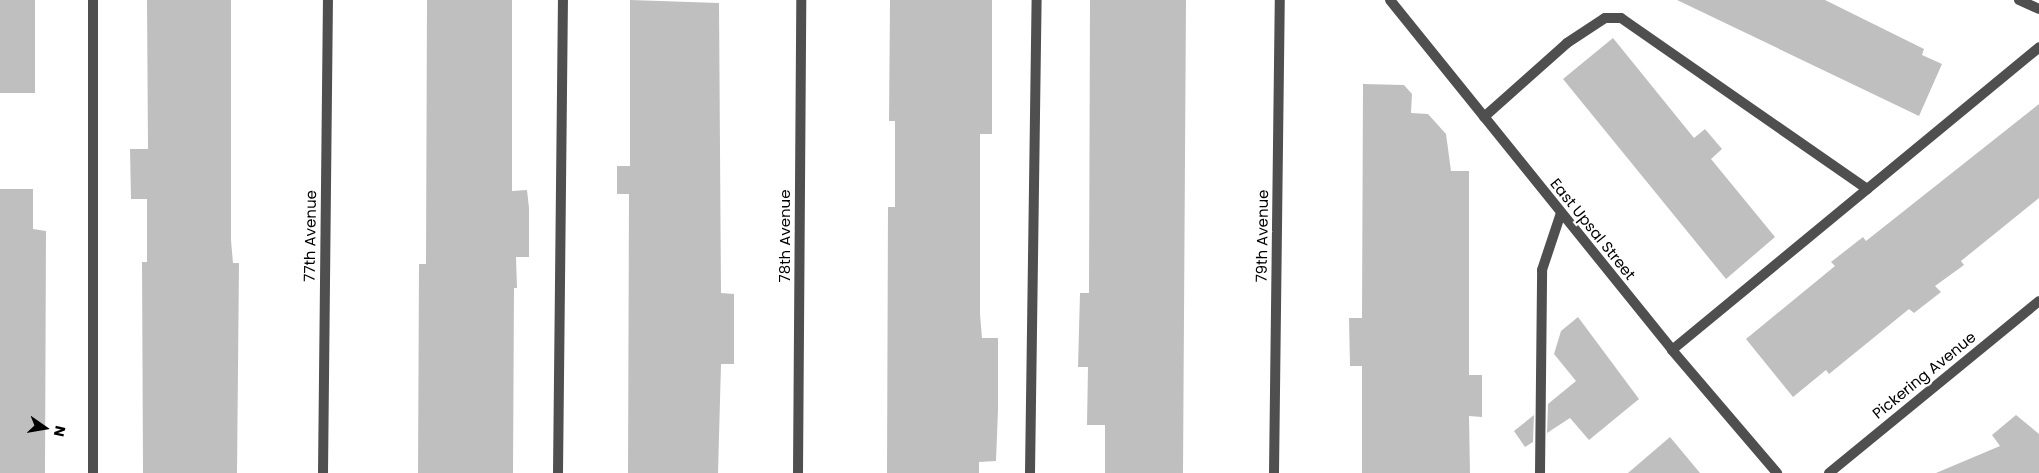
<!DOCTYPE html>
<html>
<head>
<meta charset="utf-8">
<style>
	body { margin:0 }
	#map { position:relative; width:2039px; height:473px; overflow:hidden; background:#fff; font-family:Poppins,sans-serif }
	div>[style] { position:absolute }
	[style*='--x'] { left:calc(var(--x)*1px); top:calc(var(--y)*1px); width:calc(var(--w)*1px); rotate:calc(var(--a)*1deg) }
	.building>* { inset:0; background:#bfbfbf; transform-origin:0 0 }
	.service>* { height:10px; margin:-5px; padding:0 5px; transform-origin:5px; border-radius:5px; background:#4f4f4f }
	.minor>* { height:10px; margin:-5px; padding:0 5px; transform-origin:5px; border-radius:5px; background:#4f4f4f }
	.tertiary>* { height:10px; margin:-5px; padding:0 5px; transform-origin:5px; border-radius:5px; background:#4f4f4f }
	span { translate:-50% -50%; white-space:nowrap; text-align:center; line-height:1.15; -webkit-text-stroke:4.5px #fff; paint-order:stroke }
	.street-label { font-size:15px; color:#000 }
	.north { position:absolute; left:20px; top:403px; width:50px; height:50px; -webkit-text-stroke:4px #fff; paint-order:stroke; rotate:103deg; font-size:14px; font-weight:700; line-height:20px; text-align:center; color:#000 }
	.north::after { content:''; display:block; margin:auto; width:18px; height:22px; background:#000; clip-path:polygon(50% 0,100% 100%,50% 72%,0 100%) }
</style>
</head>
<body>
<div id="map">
	<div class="building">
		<i style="left:0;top:0;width:35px;height:93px"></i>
		<i style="clip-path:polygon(147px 0,231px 0,231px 240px,233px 263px,239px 263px,237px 473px,143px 473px,142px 262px,147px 262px,147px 199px,131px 199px,130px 149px,148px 149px)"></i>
		<i style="clip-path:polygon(427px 0,512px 0,512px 191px,527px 190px,529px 208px,529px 257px,516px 257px,517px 288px,514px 288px,513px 473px,418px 473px,419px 264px,426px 264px)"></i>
		<i style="clip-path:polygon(630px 0,719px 3px,721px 293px,734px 294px,734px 364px,721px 364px,718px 473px,628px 473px,629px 194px,617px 194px,617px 166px,630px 166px)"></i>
		<i style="clip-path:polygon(890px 0,992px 0,992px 134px,980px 134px,980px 314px,982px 338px,998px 338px,998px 410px,996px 461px,979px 462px,979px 473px,887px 473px,888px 207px,895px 207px,895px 121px,889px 121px)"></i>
		<i style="clip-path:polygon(1090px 0,1186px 0,1183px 473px,1105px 473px,1105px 425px,1087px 425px,1088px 367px,1078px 367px,1080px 293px,1089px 293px)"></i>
		<i style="clip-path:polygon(1677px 0,1825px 0,1924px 49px,1922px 55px,1942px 64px,1919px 116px)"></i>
		<i style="clip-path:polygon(1613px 38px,1694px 138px,1705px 129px,1722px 149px,1711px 159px,1775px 237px,1726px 279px,1563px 79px)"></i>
		<i style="clip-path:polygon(1363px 84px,1404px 85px,1412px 94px,1411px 113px,1428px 114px,1446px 134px,1451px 171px,1469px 171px,1469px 375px,1482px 375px,1482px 417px,1469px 416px,1470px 473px,1362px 473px,1362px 366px,1350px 366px,1349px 318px,1362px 318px)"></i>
		<i style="clip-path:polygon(2039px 104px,2039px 198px,1961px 261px,1964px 265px,1935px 286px,1941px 292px,1914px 313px,1909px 309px,1829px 374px,1826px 370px,1793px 397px,1746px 339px,1835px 266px,1831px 262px,1863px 237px,1866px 241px)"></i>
		<i style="clip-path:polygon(0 189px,33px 189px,33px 229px,46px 231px,45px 473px,0 473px)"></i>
		<i style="clip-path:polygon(1578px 317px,1639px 399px,1589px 440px,1570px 418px,1547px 433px,1548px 404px,1576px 381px,1554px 354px,1561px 331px)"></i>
		<i style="clip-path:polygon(1534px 415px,1533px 442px,1525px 447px,1514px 431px)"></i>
		<i style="clip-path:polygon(2016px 415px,2039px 434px,2039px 473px,1936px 473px,2000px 446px,1992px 435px)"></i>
		<i style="clip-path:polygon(1670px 437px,1700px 473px,1628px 473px)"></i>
	</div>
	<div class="service">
		<i style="--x:1484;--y:117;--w:111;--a:-41.7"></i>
		<i style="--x:1567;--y:43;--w:45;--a:-33.3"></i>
		<i style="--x:1605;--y:18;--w:16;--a:0"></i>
		<i style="--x:1621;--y:18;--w:300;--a:34.8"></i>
		<i style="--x:1672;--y:350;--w:476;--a:-39.5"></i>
		<i style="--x:93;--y:473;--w:473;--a:-90"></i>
		<i style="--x:558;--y:473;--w:473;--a:-89.4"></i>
		<i style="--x:1030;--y:473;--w:473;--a:-89.2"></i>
		<i style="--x:1540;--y:473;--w:203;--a:-89.4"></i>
		<i style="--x:1542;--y:270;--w:60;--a:-71.6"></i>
	</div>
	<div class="minor">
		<i style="--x:323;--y:473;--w:473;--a:-89.4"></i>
		<i style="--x:798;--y:473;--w:473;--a:-89.6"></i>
		<i style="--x:1829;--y:473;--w:271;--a:-39.3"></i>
	</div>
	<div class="tertiary">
		<i style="--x:1390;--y:0;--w:449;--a:51.1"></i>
		<i style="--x:1672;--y:350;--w:162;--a:49.5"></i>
		<i style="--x:2019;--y:0;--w:22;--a:24"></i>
		<i style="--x:1274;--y:473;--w:473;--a:-89.3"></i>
	</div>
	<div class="street-label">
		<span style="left:1593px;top:229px;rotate:51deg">East Upsal Street</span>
		<span style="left:310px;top:236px;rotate:-89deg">77th Avenue</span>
		<span style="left:785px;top:236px;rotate:-90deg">78th Avenue</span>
		<span style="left:1262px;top:236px;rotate:-89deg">79th Avenue</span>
		<span style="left:1924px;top:375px;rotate:-39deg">Pickering Avenue</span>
	</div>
	<div class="north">N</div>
</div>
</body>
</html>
